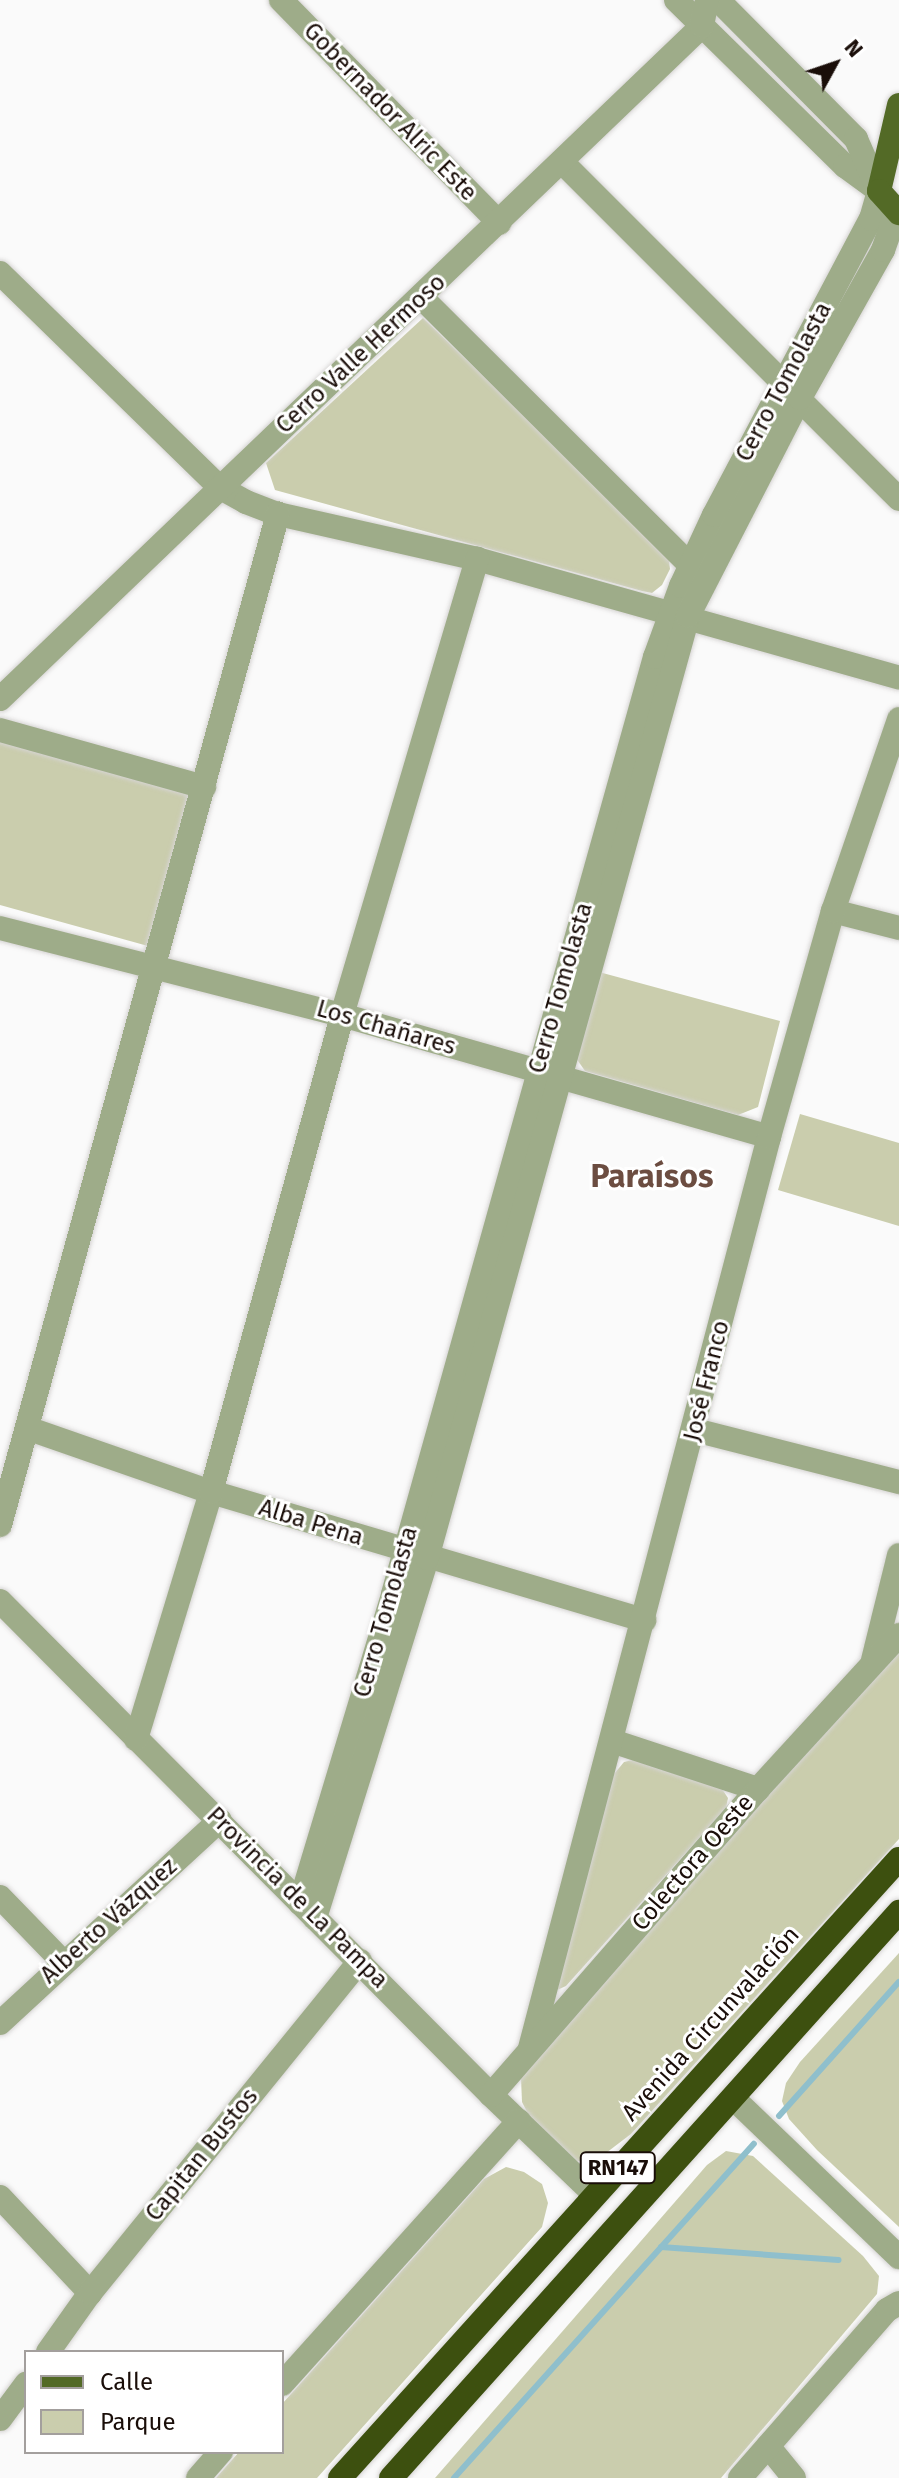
<!DOCTYPE html>
<html>
<head>
<meta charset="utf-8">
<style>
	body { margin:0 }
	#map { position:relative; width:899px; height:2478px; overflow:hidden; background:#fafafa; font-family:"Fira Sans",sans-serif }
	div>[style] { position:absolute }
	[style*='--x'] { left:calc(var(--x)*1px); top:calc(var(--y)*1px); width:calc(var(--w)*1px); rotate:calc(var(--a)*1deg) }
	.green>* { inset:0; background:#cacdad }
	.stream>* { height:6px; margin:-3px; padding:0 3px; transform-origin:3px; border-radius:3px; background:#8fbfcc }
	.roads { filter:drop-shadow(0 0 2px #d6d4d3) drop-shadow(0 0 2px #d6d4d3) }
	.minor>* { height:24px; margin:-12px; padding:0 12px; transform-origin:12px; border-radius:12px; background:#9eac89 }
	.major>* { height:24px; margin:-12px; padding:0 12px; transform-origin:12px; border-radius:12px; background:#536a26 }
	.highway>* { height:24px; margin:-12px; padding:0 12px; transform-origin:12px; border-radius:12px; background:#3d500f }
	span { translate:-50% -50%; white-space:nowrap; text-align:center; line-height:1.15; -webkit-text-stroke:6px #fff; paint-order:stroke }
	.shield-label span { padding:2px 6px; background:#fff; border:2px solid; border-radius:6px; -webkit-text-stroke-width:0 }
	.shield-label { font-size:22px; color:#1a0e09; font-weight:700 }
	.street-label { font-size:24px; color:#1a0e09 }
	.district-label { font-size:32px; color:#6c4d41; font-weight:700 }
	.legend { position:absolute; left:24px; top:2350px; width:260px; height:104px; box-sizing:border-box; background:#fff; border:2px solid #a39f9d; margin:0; padding:10px 14px; list-style:none; font-size:24px; color:#1a0e09 }
	.legend li { display:flex; align-items:center; gap:16px; height:40px }
	.legend b { width:40px; border:2px solid #a39f9d }
	.north { position:absolute; left:795px; top:24px; width:80px; height:80px; -webkit-text-stroke:6px #fff; paint-order:stroke; rotate:50deg; font-size:22px; font-weight:700; line-height:32px; text-align:center; color:#1a0e09 }
	.north::after { content:''; display:block; margin:auto; width:28px; height:36px; background:#1a0e09; clip-path:polygon(50% 0,100% 100%,50% 72%,0 100%) }
</style>
</head>
<body>
<div id="map">
	<div class="green">
		<i style="clip-path:polygon(423px 318px,668px 554px,670px 569px,662px 585px,652px 593px,642px 591px,275px 490px,266px 463px)"></i>
		<i style="clip-path:polygon(0 739px,189px 792px,148px 946px,0 905px)"></i>
		<i style="clip-path:polygon(599px 972px,780px 1021px,758px 1107px,738px 1115px,585px 1071px,576px 1058px)"></i>
		<i style="clip-path:polygon(800px 1114px,899px 1143px,899px 1226px,778px 1190px)"></i>
		<i style="clip-path:polygon(899px 1646px,899px 1839px,631px 2134px,602px 2156px,571px 2163px,533px 2124px,522px 2102px,521px 2078px)"></i>
		<i style="clip-path:polygon(637px 1759px,722px 1789px,728px 1798px,726px 1808px,566px 1986px,557px 1990px,552px 1982px,614px 1774px,624px 1762px)"></i>
		<i style="clip-path:polygon(899px 1953px,899px 2227px,817px 2150px,789px 2119px,782px 2101px,786px 2083px,800px 2062px)"></i>
		<i style="clip-path:polygon(726px 2151px,753px 2156px,863px 2256px,879px 2276px,877px 2294px,721px 2478px,435px 2478px,707px 2165px)"></i>
		<i style="clip-path:polygon(506px 2167px,524px 2172px,542px 2184px,548px 2203px,542px 2227px,317px 2478px,216px 2478px,239px 2452px,282px 2452px,282px 2404px,484px 2179px)"></i>
	</div>
	<div class="stream">
		<i style="--x:779;--y:2116;--w:180;--a:-48.2"></i>
		<i style="--x:661;--y:2247;--w:178;--a:4.2"></i>
		<i style="--x:454;--y:2478;--w:449;--a:-48.1"></i>
	</div>
	<div class="roads">
		<div class="minor">
			<i style="--x:281;--y:0;--w:312;--a:45.6"></i>
			<i style="--x:676;--y:0;--w:237;--a:44.5"></i>
			<i style="--x:845;--y:166;--w:42;--a:36.3"></i>
			<i style="--x:718;--y:0;--w:196;--a:45.2"></i>
			<i style="--x:856;--y:139;--w:55;--a:66.3"></i>
			<i style="--x:563;--y:163;--w:475;--a:45"></i>
			<i style="--x:0;--y:273;--w:306;--a:44.3"></i>
			<i style="--x:219;--y:487;--w:31;--a:29"></i>
			<i style="--x:246;--y:502;--w:34;--a:21"></i>
			<i style="--x:278;--y:514;--w:204;--a:12.7"></i>
			<i style="--x:477;--y:559;--w:438;--a:15.7"></i>
			<i style="--x:421;--y:297;--w:394;--a:44.9"></i>
			<i style="--x:0;--y:699;--w:972;--a:-43.79"></i>
			<i style="--x:702;--y:26;--w:26;--a:-79"></i>
			<i style="--x:0;--y:730;--w:212;--a:15.6"></i>
			<i style="--x:833;--y:911;--w:68;--a:14.4"></i>
			<i style="--x:0;--y:928;--w:353;--a:14.3"></i>
			<i style="--x:342;--y:1015;--w:444;--a:15.9"></i>
			<i style="--x:27;--y:1428;--w:195;--a:19.2"></i>
			<i style="--x:211;--y:1492;--w:452;--a:16.5"></i>
			<i style="--x:695;--y:1430;--w:211;--a:14.3"></i>
			<i style="--x:0;--y:1525;--w:1049;--a:-74.63"></i>
			<i style="--x:0;--y:1601;--w:697;--a:45.17"></i>
			<i style="--x:491;--y:2095;--w:143;--a:43.9"></i>
			<i style="--x:873;--y:1660;--w:108;--a:-76.1"></i>
			<i style="--x:136;--y:1739;--w:258;--a:-73.1"></i>
			<i style="--x:211;--y:1492;--w:495;--a:-74.6"></i>
			<i style="--x:342;--y:1015;--w:476;--a:-73.5"></i>
			<i style="--x:612;--y:1741;--w:154;--a:18.2"></i>
			<i style="--x:0;--y:1897;--w:91;--a:45.9"></i>
			<i style="--x:300;--y:1903;--w:323;--a:-73.2"></i>
			<i style="--x:393;--y:1594;--w:973;--a:-74.38"></i>
			<i style="--x:655;--y:657;--w:76;--a:-69.9"></i>
			<i style="--x:681;--y:586;--w:78;--a:-65.1"></i>
			<i style="--x:714;--y:515;--w:335;--a:-62.1"></i>
			<i style="--x:871;--y:219;--w:29;--a:-74"></i>
			<i style="--x:315;--y:1918;--w:377;--a:-72.7"></i>
			<i style="--x:427;--y:1558;--w:977;--a:-74.51"></i>
			<i style="--x:688;--y:616;--w:245;--a:-62.8"></i>
			<i style="--x:800;--y:398;--w:170;--a:-60.7"></i>
			<i style="--x:883;--y:250;--w:41;--a:-70.3"></i>
			<i style="--x:0;--y:2023;--w:299;--a:-42.7"></i>
			<i style="--x:530;--y:2048;--w:942;--a:-75.3"></i>
			<i style="--x:769;--y:1137;--w:235;--a:-74.2"></i>
			<i style="--x:833;--y:911;--w:203;--a:-71"></i>
			<i style="--x:491;--y:2095;--w:406;--a:-48.9"></i>
			<i style="--x:758;--y:1789;--w:209;--a:-47.5"></i>
			<i style="--x:733;--y:2098;--w:230;--a:43.8"></i>
			<i style="--x:0;--y:2197;--w:132;--a:46.8"></i>
			<i style="--x:48;--y:2352;--w:72;--a:-54.6"></i>
			<i style="--x:90;--y:2293;--w:428;--a:-50.9"></i>
			<i style="--x:282;--y:2384;--w:354;--a:-48"></i>
			<i style="--x:0;--y:2419;--w:44;--a:-53.4"></i>
			<i style="--x:768;--y:2446;--w:41;--a:50.9"></i>
			<i style="--x:198;--y:2478;--w:35;--a:-49"></i>
			<i style="--x:740;--y:2478;--w:223;--a:-48.8"></i>
			<i style="--x:887;--y:2310;--w:14;--a:-30"></i>
		</div>
		<div class="major">
			<i style="--x:899;--y:105;--w:88;--a:103.1"></i>
			<i style="--x:879;--y:191;--w:30;--a:48"></i>
		</div>
		<div class="highway">
			<i style="--x:340;--y:2478;--w:834;--a:-47.92"></i>
			<i style="--x:391;--y:2478;--w:761;--a:-48.09"></i>
		</div>
	</div>
	<div class="shield-label">
		<span style="left:618px;top:2168px">RN147</span>
	</div>
	<div class="street-label">
		<span style="left:390px;top:112px;rotate:46deg">Gobernador Alric Este</span>
		<span style="left:361px;top:354px;rotate:-43deg">Cerro Valle Hermoso</span>
		<span style="left:784px;top:382px;rotate:-62deg">Cerro Tomolasta</span>
		<span style="left:561px;top:988px;rotate:-74deg">Cerro Tomolasta</span>
		<span style="left:386px;top:1028px;rotate:16deg">Los Chañares</span>
		<span style="left:707px;top:1381px;rotate:-76deg">José Franco</span>
		<span style="left:311px;top:1523px;rotate:17deg">Alba Pena</span>
		<span style="left:386px;top:1612px;rotate:-74deg">Cerro Tomolasta</span>
		<span style="left:693px;top:1863px;rotate:-49deg">Colectora Oeste</span>
		<span style="left:297px;top:1898px;rotate:45deg">Provincia de La Pampa</span>
		<span style="left:109px;top:1921px;rotate:-42deg">Alberto Vázquez</span>
		<span style="left:711px;top:2024px;rotate:-48deg">Avenida Circunvalación</span>
		<span style="left:202px;top:2155px;rotate:-51deg">Capitan Bustos</span>
	</div>
	<div class="district-label">
		<span style="left:652px;top:1176px">Paraísos</span>
	</div>
	<ul class="legend">
	<li><b style="height:10px;background:#536a26"></b>Calle</li>
	<li><b style="height:22px;background:#cacdad"></b>Parque</li>
	</ul>
	<div class="north">N</div>
</div>
</body>
</html>
